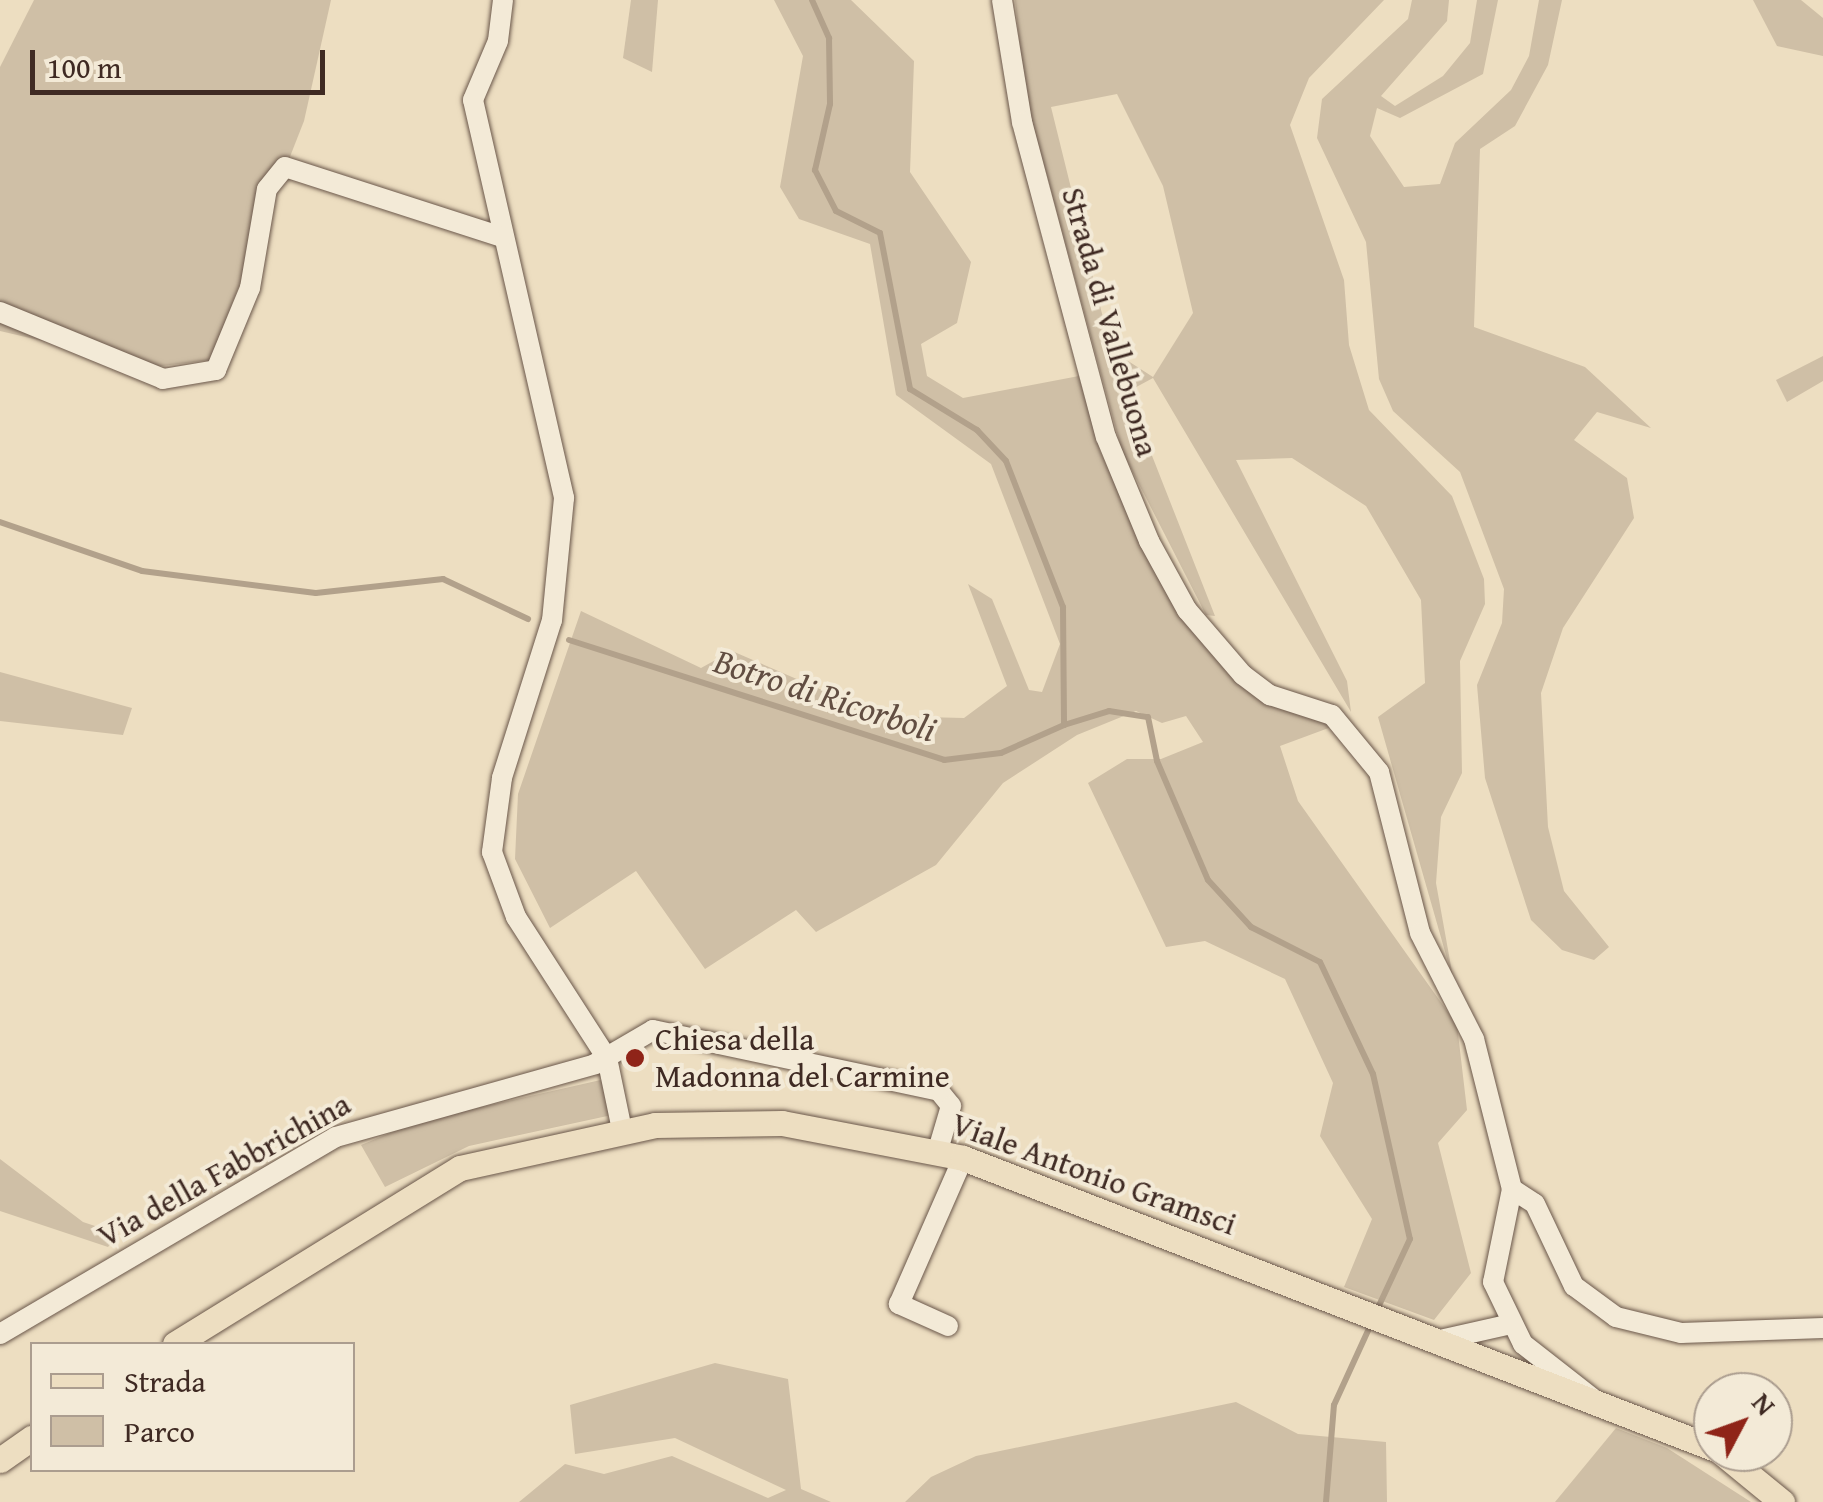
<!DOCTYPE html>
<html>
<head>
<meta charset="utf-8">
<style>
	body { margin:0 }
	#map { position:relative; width:1823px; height:1502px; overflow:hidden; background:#eddec1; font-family:"Gentium Book Plus",serif }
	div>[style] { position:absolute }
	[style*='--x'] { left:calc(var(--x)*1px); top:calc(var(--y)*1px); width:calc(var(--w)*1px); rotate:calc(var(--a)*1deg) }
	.green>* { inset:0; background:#cfbfa6 }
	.stream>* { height:6px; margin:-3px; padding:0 3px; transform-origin:3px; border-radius:3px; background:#b2a18b }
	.roads { filter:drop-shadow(0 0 2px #6a574a) drop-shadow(0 0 2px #6a574a) }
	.minor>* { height:20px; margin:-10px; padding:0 10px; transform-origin:10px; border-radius:10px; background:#f3ead7 }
	.major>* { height:25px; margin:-12.5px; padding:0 12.5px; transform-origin:12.5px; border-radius:12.5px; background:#eddec1 }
	.dots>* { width:28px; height:28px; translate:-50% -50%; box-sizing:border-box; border:5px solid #f3ead7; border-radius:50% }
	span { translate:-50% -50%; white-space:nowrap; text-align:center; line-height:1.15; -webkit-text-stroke:8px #f3ead7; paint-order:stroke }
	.street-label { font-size:32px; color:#3f2a23 }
	.poi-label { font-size:32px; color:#3f2a23 }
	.left { translate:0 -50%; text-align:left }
	.water-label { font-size:35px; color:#624e42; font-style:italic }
	.legend { position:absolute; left:30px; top:1342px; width:325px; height:130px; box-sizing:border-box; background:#f3ead7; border:2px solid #ab9d8f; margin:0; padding:12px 18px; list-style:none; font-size:30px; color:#3f2a23 }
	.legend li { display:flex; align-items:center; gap:20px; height:50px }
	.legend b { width:50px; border:2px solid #ab9d8f }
	.north { position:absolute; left:1693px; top:1372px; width:100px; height:100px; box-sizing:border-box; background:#f3ead7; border:2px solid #ab9d8f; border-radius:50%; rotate:49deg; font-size:28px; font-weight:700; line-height:40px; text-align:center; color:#3f2a23 }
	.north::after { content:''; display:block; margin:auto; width:35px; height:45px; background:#8f2418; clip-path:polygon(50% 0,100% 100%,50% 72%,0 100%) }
	.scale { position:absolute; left:30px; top:50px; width:295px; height:45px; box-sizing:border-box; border:5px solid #3f2a23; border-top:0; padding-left:12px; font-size:30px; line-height:35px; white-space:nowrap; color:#3f2a23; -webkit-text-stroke:8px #f3ead7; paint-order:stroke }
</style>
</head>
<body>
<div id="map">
	<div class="green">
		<i style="clip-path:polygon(34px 0,331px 0,304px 121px,210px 360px,154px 367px,0 331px,0 67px)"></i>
		<i style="clip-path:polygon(631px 0,658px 0,652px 72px,623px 58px)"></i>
		<i style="clip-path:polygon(774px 0,851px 0,914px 61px,910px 172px,971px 262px,957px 323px,921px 344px,927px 376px,963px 398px,1079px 376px,1100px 451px,1144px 546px,1244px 687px,1334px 726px,1280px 746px,1298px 801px,1457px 1025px,1467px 1110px,1438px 1143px,1471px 1273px,1434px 1320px,1344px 1287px,1372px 1219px,1320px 1136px,1333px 1083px,1285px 979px,1205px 941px,1166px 947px,1088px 783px,1127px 759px,1161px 759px,1203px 742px,1186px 716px,1162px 723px,1136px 711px,1077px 735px,1003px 783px,936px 865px,816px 932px,796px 910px,705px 969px,636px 871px,550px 928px,515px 859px,518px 794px,581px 611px,701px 668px,732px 651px,882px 716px,964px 718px,1007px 686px,968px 584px,992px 599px,1029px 690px,1042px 692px,1060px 644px,991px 464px,896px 395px,870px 244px,799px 219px,780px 187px,803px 56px)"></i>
		<i style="clip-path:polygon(evenodd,1015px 0,1384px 0,1309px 78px,1290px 125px,1344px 280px,1349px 345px,1369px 410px,1452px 496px,1484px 579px,1485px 604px,1460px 661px,1462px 773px,1441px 817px,1436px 883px,1454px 983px,1378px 717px,1425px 683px,1421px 600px,1366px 506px,1292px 458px,1236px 460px,1347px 681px,1351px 712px,1153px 378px,1127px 392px,1215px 616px,1206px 615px,1122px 451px,1025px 95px,1015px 0,1117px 94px,1163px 186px,1193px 313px,1153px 377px,1111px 350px,1051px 107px,1117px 94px)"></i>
		<i style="clip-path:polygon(1412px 0,1449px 0,1447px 21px,1381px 96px,1395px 106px,1443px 76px,1470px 43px,1477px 0,1498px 0,1483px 74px,1400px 118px,1377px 108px,1370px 136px,1404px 187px,1440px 184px,1455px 143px,1511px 90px,1529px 56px,1539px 0,1562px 0,1548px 65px,1515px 126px,1480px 149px,1474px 327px,1585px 367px,1651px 428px,1597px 412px,1574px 440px,1627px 478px,1634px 518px,1563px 628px,1541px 693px,1548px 827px,1564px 891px,1609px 947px,1594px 960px,1562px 950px,1531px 920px,1485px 778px,1477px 685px,1502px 623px,1504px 589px,1460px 472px,1393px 411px,1379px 379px,1366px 242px,1317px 138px,1322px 99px,1408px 19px)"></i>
		<i style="clip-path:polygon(1753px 0,1801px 0,1823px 18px,1823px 56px,1777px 46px)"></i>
		<i style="clip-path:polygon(1823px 356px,1823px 381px,1787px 402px,1776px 380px)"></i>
		<i style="clip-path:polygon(0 672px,132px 708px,123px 735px,0 721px)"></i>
		<i style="clip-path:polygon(605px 1079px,612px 1115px,469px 1146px,385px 1187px,361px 1145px,419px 1121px)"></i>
		<i style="clip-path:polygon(0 1159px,83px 1222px,119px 1234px,108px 1247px,0 1211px)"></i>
		<i style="clip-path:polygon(715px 1363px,788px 1379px,801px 1489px,831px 1502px,519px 1502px,565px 1464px,604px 1474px,672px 1456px,768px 1498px,786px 1490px,675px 1438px,575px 1454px,570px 1405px)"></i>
		<i style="clip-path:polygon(1236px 1402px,1298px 1434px,1386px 1442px,1387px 1502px,905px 1502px,931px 1477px,976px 1456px)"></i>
		<i style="clip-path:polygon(1616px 1428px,1667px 1448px,1751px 1502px,1555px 1502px)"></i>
	</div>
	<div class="stream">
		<i style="--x:812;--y:0;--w:42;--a:65.9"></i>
		<i style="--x:829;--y:38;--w:66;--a:89.1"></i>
		<i style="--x:830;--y:104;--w:68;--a:102.8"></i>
		<i style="--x:815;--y:170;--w:46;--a:62.9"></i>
		<i style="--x:836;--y:211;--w:49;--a:26.6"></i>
		<i style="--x:880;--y:233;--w:159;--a:79.1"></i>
		<i style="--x:910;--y:389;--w:79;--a:31.5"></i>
		<i style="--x:977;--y:430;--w:42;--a:46.9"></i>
		<i style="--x:1006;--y:461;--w:157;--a:68.7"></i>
		<i style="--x:1063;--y:607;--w:118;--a:89.5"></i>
		<i style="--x:1064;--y:725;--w:47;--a:-17.3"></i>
		<i style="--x:1109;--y:711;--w:39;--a:9"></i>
		<i style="--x:1148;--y:717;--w:45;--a:78.4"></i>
		<i style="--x:1157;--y:761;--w:129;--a:66.8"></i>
		<i style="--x:1208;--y:880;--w:64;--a:47.5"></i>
		<i style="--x:1251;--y:927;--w:77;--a:26.9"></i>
		<i style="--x:1320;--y:962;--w:124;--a:64.7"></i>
		<i style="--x:1373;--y:1074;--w:169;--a:77.4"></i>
		<i style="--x:1410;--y:1239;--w:81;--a:115"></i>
		<i style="--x:0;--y:522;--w:150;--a:19"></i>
		<i style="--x:142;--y:571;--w:175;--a:7.2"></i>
		<i style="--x:316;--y:593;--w:128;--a:-6.3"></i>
		<i style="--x:443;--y:579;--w:94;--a:25.2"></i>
		<i style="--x:569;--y:640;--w:394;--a:17.7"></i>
		<i style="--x:944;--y:760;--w:57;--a:-7"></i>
		<i style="--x:1001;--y:753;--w:69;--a:-24"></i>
		<i style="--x:1326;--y:1502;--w:97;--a:-85.3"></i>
		<i style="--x:1334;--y:1405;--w:89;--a:-65.4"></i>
	</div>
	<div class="roads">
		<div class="minor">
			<i style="--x:503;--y:0;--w:41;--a:97"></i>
			<i style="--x:498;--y:41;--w:64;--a:113"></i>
			<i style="--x:473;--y:100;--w:408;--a:77.1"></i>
			<i style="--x:564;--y:498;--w:123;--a:95.6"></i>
			<i style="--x:552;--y:620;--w:166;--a:107.6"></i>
			<i style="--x:502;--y:778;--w:75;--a:97.7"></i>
			<i style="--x:492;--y:852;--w:69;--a:69.7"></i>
			<i style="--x:516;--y:917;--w:168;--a:57.2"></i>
			<i style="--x:607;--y:1058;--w:74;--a:78.2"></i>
			<i style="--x:1002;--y:0;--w:124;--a:80.7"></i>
			<i style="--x:1022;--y:122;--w:326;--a:75.1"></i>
			<i style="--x:1106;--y:437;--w:113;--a:67.5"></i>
			<i style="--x:1149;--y:541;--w:79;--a:61.2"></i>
			<i style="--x:1187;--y:610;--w:86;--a:49.3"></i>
			<i style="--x:1243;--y:675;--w:34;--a:37"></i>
			<i style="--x:1270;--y:695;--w:65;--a:17.9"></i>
			<i style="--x:1332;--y:715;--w:74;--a:50.5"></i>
			<i style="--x:1379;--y:772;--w:166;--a:75.7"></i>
			<i style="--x:1420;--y:933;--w:119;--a:63"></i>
			<i style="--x:1474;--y:1039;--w:155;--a:75.8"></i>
			<i style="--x:0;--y:312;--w:176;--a:22.3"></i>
			<i style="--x:163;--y:379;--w:54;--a:-9.6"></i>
			<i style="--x:216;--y:370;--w:89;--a:-67.5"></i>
			<i style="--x:250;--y:288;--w:100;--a:-80.3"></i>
			<i style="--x:267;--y:189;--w:28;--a:-51"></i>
			<i style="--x:285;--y:167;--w:228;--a:17.9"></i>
			<i style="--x:1512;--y:1189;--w:27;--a:33"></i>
			<i style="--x:1535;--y:1204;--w:91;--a:64.6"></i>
			<i style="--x:1574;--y:1286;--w:52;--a:36.4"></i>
			<i style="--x:1616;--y:1317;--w:67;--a:13.8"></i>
			<i style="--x:1681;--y:1333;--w:142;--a:-2"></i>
			<i style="--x:1512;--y:1189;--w:95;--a:101.5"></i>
			<i style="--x:1493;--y:1282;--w:69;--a:64.2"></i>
			<i style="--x:1523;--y:1344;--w:88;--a:38"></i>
			<i style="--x:948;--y:1326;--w:54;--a:-155.8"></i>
			<i style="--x:899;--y:1304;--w:159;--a:-66.3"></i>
			<i style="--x:0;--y:1334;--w:389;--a:-30.4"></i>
			<i style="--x:336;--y:1137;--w:269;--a:-15.7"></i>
			<i style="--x:595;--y:1064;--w:67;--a:-30.4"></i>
			<i style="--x:653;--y:1030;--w:292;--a:12"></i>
			<i style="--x:939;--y:1091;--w:19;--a:51"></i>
			<i style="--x:951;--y:1106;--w:46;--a:106.5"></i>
			<i style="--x:1440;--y:1340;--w:73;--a:-12.7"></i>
		</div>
		<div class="major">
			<i style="--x:175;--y:1344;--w:335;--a:-31.7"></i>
			<i style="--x:460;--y:1168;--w:200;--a:-12.4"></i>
			<i style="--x:655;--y:1125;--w:127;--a:-0.9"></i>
			<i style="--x:782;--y:1123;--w:184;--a:10.9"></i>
			<i style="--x:963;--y:1158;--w:804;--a:21.14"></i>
			<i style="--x:1721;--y:1452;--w:79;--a:39.3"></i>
			<i style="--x:0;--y:1460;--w:39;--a:-35"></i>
		</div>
	</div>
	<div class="dots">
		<i style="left:635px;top:1058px;background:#8f2418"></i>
	</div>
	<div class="street-label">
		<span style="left:1110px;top:322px;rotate:74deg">Strada di Vallebuona</span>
		<span style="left:224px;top:1170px;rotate:-29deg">Via della Fabbrichina</span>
		<span style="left:1094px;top:1174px;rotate:20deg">Viale Antonio Gramsci</span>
	</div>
	<div class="poi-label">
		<span class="left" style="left:655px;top:1058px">Chiesa della<br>Madonna del Carmine</span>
	</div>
	<div class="water-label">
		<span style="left:825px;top:695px;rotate:18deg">Botro di Ricorboli</span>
	</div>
	<ul class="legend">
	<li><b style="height:12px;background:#eddec1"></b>Strada</li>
	<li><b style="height:28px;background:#cfbfa6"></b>Parco</li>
	</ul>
	<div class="north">N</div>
	<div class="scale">100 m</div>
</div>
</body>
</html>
